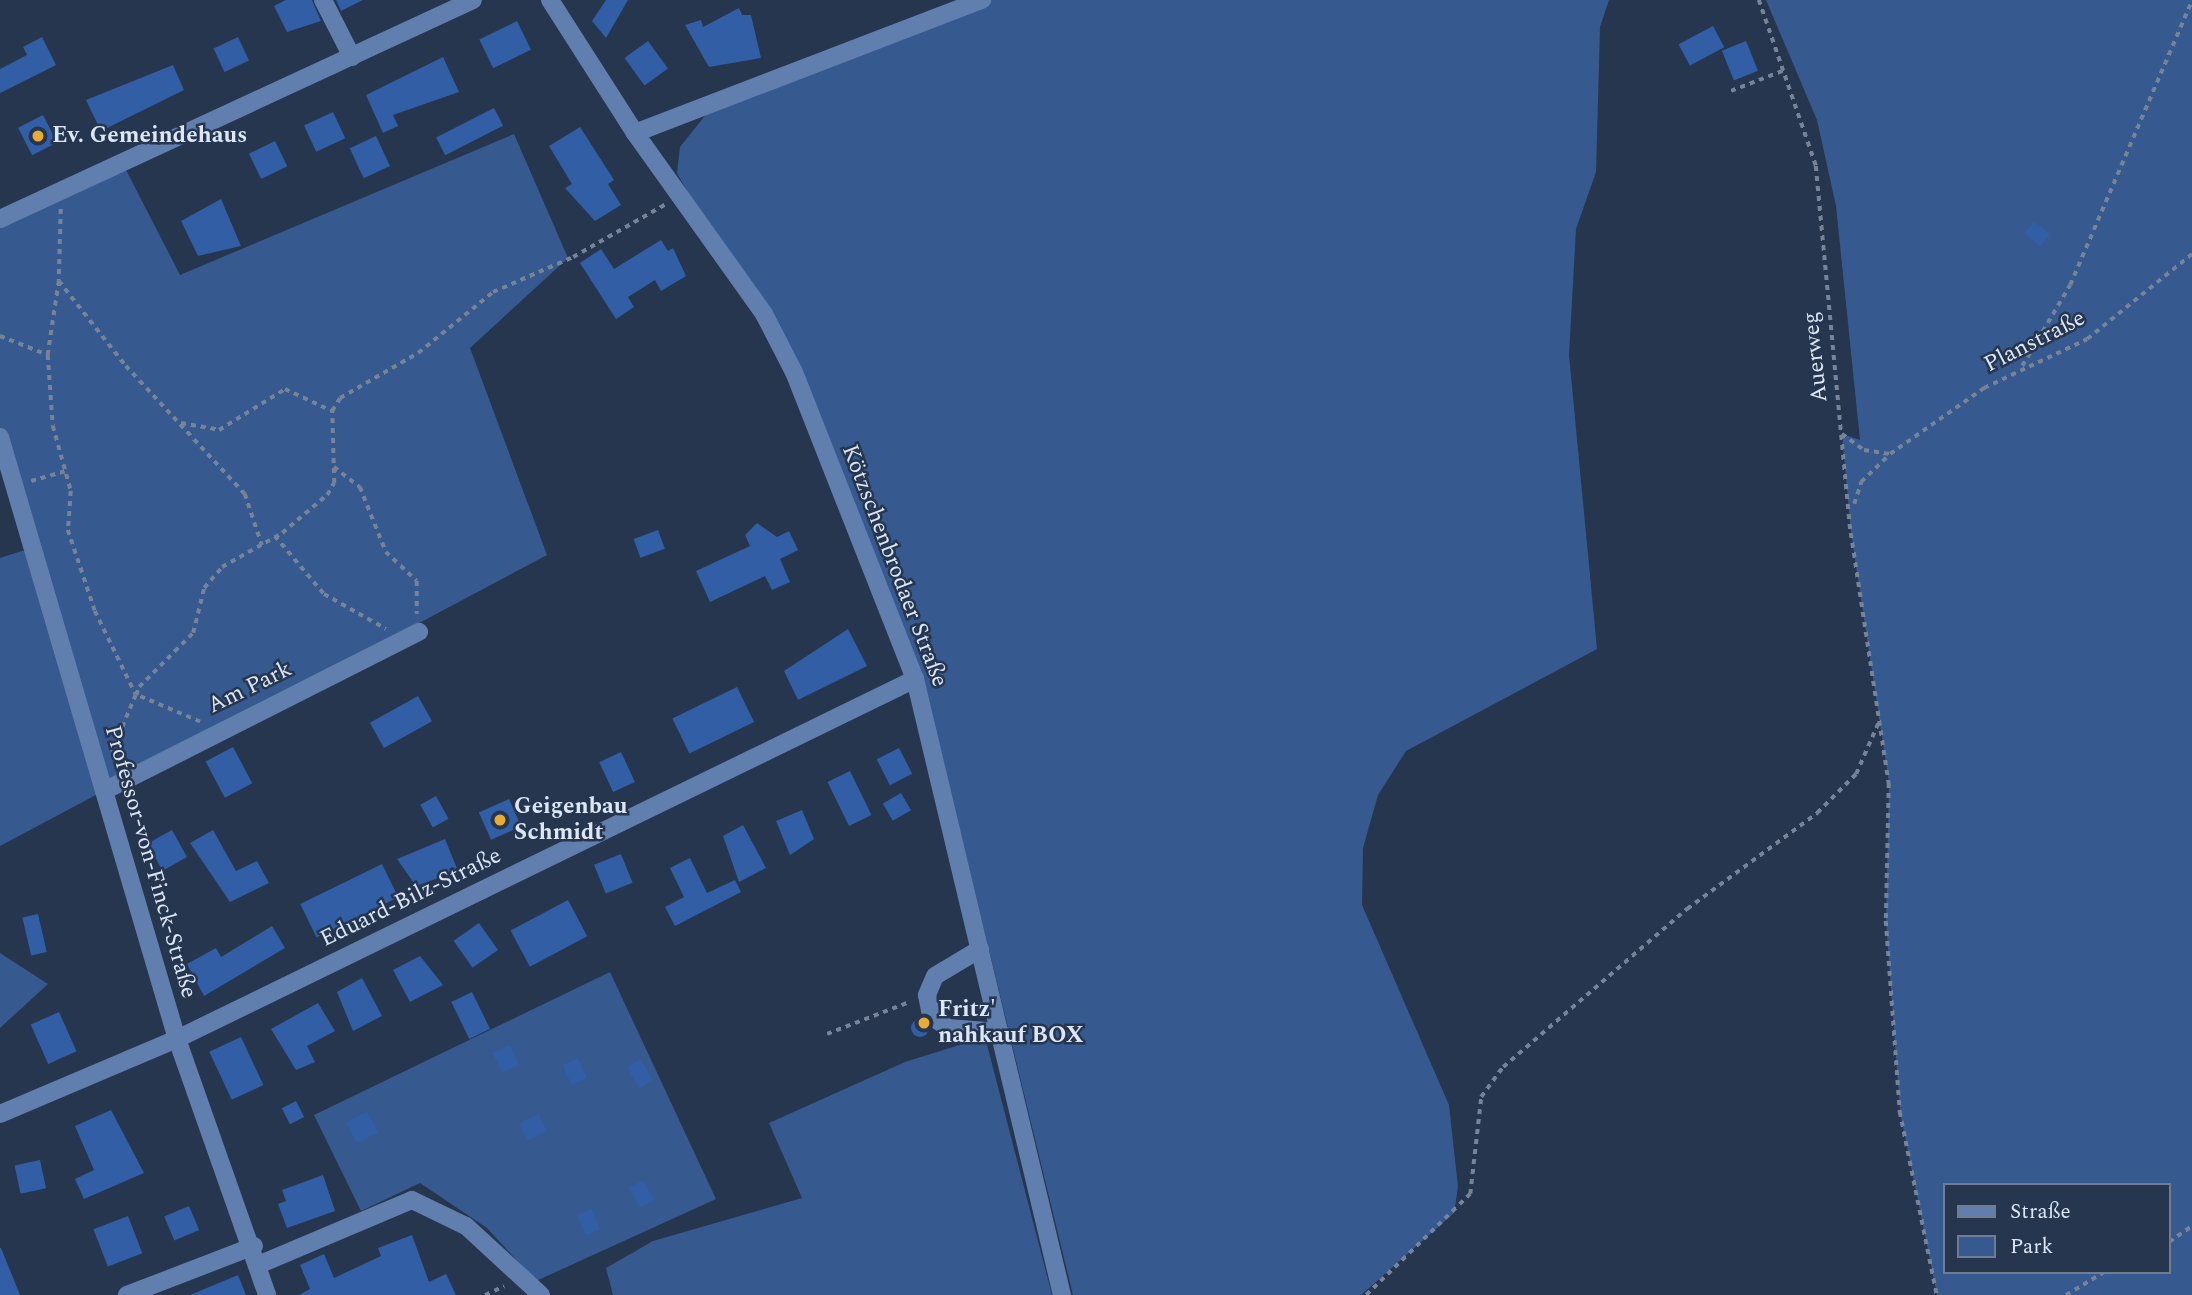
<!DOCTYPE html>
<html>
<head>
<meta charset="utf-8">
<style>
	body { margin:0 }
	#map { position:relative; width:2192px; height:1295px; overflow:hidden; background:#26364f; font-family:Spectral,serif }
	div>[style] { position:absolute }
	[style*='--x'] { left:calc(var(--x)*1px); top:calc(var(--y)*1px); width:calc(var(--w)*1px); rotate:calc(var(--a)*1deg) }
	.green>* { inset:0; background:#365990 }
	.building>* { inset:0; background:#315ea4; transform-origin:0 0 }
	.round { border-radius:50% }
	.path>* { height:3.5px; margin-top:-1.75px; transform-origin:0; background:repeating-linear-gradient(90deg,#768398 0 5px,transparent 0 10px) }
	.minor>* { height:18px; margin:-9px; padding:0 9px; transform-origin:9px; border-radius:9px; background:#607faf }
	.dots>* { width:19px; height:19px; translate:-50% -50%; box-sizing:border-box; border:4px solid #26364f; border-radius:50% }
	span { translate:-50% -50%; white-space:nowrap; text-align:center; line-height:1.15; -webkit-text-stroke:5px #26364f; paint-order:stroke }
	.poi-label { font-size:23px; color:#dce6f6; font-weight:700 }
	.left { translate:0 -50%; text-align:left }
	.street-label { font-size:23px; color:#dce6f6 }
	.legend { position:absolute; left:1943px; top:1183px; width:228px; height:91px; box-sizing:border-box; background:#26364f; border:2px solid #6f7c92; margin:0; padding:9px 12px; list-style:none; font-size:21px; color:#dce6f6 }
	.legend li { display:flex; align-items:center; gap:14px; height:35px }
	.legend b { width:35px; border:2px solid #6f7c92 }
</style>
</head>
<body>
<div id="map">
	<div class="green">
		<i style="clip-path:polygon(982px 0,1609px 0,1600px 27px,1596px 172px,1576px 229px,1569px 355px,1597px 649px,1406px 751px,1378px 795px,1363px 848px,1362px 905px,1449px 1105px,1458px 1187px,1454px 1213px,1361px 1295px,1073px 1295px,926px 691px,834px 456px,677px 173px,680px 147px,708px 112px)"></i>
		<i style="clip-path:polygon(evenodd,1766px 0,2192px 0,2192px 1295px,1937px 1295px,1900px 1112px,1886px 921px,1889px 783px,1851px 533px,1842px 434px,1860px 440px,1836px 206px,1817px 120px,1766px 0,1945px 1185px,2169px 1185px,2169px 1272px,1945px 1272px,1945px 1185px)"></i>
		<i style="clip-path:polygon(514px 134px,568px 258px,470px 348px,547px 555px,0 846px,0 558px,25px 550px,0 455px,0 219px,124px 166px,180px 275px)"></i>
		<i style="clip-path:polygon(0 953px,48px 984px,0 1028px)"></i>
		<i style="clip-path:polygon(610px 972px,716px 1199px,536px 1281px,487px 1228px,420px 1183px,361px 1211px,314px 1115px)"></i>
		<i style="clip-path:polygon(985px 1037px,1052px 1295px,613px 1295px,606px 1268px,653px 1241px,802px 1198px,769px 1123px,905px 1062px)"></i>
	</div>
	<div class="building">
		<i style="clip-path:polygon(286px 0,312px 0,321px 21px,287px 32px,274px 6px)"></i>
		<i style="clip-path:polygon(336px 0,363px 0,341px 11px)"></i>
		<i style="clip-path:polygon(606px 0,628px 0,606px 38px,592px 21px)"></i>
		<i style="clip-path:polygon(739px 8px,742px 15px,751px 15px,761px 58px,709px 67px,685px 25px,701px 20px,703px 27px)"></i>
		<i style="left:517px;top:21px;width:32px;height:42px;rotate:64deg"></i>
		<i style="left:1713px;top:26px;width:24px;height:39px;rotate:62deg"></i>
		<i style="clip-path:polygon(42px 37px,56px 65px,0 93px,0 69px,27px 55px,23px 47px)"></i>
		<i style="left:238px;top:37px;width:26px;height:27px;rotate:65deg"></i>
		<i style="left:648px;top:41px;width:34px;height:29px;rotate:54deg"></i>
		<i style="left:1746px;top:41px;width:32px;height:26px;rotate:68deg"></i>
		<i style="clip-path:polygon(443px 57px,459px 92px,393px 115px,398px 126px,383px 133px,366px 95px)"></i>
		<i style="clip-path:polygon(173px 65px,184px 90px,101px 131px,86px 100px)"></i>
		<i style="left:494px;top:108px;width:20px;height:65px;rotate:63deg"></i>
		<i style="left:333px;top:112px;width:29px;height:32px;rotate:65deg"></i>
		<i style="left:43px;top:115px;width:31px;height:28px;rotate:63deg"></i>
		<i style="clip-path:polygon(580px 127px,614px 180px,608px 184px,621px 205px,595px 221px,565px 188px,572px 184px,549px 146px)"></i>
		<i style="left:376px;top:136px;width:33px;height:29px;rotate:65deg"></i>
		<i style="left:275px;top:141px;width:28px;height:29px;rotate:64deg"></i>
		<i style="clip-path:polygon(221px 199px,241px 246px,198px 256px,181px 221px)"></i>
		<i style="left:2034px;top:221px;width:21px;height:16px;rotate:39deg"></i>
		<i style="clip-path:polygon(661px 240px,668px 251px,673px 248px,686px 276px,661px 291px,655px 280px,628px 297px,634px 307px,616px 319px,580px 263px,601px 249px,614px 269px)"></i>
		<i style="clip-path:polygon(757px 523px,777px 537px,789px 531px,798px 550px,780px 559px,790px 582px,772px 590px,765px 576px,710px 602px,696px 571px,750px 546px,745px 535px)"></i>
		<i style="left:658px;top:530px;width:20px;height:26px;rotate:70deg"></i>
		<i style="clip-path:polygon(848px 629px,867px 666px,798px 700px,784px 671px)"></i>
		<i style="left:737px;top:687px;width:39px;height:72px;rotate:64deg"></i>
		<i style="left:418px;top:696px;width:29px;height:55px;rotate:61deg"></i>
		<i style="left:233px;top:747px;width:41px;height:31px;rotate:62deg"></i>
		<i style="left:899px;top:748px;width:29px;height:25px;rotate:63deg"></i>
		<i style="left:621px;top:752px;width:33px;height:24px;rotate:65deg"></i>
		<i style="left:850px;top:771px;width:49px;height:25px;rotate:64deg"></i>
		<i style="left:901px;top:793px;width:20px;height:21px;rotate:60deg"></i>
		<i style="left:436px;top:796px;width:26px;height:18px;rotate:61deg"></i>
		<i style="left:509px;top:799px;width:30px;height:33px;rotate:66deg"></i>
		<i style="clip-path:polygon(802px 810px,814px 839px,790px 855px,776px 821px)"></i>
		<i style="clip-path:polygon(743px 825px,766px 868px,739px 882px,723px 836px)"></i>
		<i style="left:172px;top:830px;width:31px;height:28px;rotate:61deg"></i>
		<i style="clip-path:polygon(213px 830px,236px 871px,257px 861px,269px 883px,230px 902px,190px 843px)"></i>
		<i style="clip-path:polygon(445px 839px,458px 871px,416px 886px,397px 859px)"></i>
		<i style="left:621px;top:854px;width:31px;height:29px;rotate:68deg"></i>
		<i style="clip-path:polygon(690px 858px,707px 893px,735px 880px,741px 892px,675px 926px,665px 907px,684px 897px,670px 868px)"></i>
		<i style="left:382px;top:864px;width:37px;height:91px;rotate:64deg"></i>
		<i style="left:568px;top:900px;width:41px;height:65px;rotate:62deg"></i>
		<i style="left:38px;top:914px;width:39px;height:16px;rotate:77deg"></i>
		<i style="left:479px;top:923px;width:33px;height:31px;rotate:55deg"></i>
		<i style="clip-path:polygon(272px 926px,285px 948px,204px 996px,187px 964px,216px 948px,221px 957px)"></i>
		<i style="clip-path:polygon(420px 956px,443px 985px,410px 1002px,393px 970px)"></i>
		<i style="clip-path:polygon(362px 978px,382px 1016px,353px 1031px,337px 992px)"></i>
		<i style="left:472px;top:992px;width:41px;height:23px;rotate:64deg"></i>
		<i style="clip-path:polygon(318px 1003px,335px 1031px,307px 1046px,315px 1062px,296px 1070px,271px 1029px)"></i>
		<i style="left:59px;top:1012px;width:43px;height:31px;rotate:66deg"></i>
		<i class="round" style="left:911px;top:1019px;width:18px;height:18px"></i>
		<i style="left:241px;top:1037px;width:53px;height:35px;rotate:65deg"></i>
		<i style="left:510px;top:1045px;width:22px;height:19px;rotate:66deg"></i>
		<i style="left:578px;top:1058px;width:22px;height:17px;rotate:66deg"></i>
		<i style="left:641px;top:1059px;width:25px;height:16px;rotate:61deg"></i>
		<i style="left:296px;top:1101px;width:18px;height:16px;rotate:63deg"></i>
		<i style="clip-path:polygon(111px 1110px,144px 1173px,84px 1199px,75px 1179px,94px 1170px,75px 1126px)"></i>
		<i style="left:367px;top:1111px;width:24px;height:24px;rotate:62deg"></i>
		<i style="left:539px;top:1114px;width:19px;height:22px;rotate:65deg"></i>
		<i style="left:40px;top:1160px;width:29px;height:26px;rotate:78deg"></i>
		<i style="clip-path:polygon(323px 1175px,335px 1211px,287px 1228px,278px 1204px,286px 1201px,282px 1190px)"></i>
		<i style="left:643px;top:1180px;width:23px;height:16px;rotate:61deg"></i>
		<i style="left:189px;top:1206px;width:26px;height:27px;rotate:67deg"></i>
		<i style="left:592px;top:1209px;width:22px;height:16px;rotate:68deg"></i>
		<i style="left:128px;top:1216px;width:40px;height:37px;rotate:69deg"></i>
		<i style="clip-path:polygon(412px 1235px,429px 1282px,446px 1274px,456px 1295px,299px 1295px,310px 1289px,300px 1265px,324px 1254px,334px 1278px,381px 1256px,378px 1248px)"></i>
		<i style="clip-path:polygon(0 1248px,1px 1248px,20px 1295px,0 1295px)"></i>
		<i style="clip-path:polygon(238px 1275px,246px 1295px,190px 1295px)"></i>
	</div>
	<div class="path">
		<i style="--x:1759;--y:0;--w:176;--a:71"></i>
		<i style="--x:1816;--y:166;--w:369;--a:84.6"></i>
		<i style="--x:1851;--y:533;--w:253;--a:81.4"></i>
		<i style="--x:1889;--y:783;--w:138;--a:91.2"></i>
		<i style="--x:1886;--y:921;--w:192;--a:85.8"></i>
		<i style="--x:1900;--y:1112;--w:187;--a:78.6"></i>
		<i style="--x:1731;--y:91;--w:58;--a:-21.3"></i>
		<i style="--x:61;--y:209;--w:72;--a:91.6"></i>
		<i style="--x:59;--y:281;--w:75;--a:98.5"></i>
		<i style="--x:48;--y:355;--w:71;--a:86"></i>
		<i style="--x:53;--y:426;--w:67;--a:74.5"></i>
		<i style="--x:71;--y:491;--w:39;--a:94"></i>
		<i style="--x:68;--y:530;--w:85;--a:71.6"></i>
		<i style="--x:95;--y:611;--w:93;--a:64"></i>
		<i style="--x:136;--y:695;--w:62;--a:112.8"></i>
		<i style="--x:59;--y:281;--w:108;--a:51.8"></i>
		<i style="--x:126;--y:366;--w:175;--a:47.1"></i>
		<i style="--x:245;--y:494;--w:54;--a:71.6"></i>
		<i style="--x:0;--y:336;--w:52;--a:21.6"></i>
		<i style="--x:2022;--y:366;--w:94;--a:-59.3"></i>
		<i style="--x:2070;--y:285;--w:310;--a:-66.8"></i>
		<i style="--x:181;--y:423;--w:39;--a:10"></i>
		<i style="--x:219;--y:430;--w:78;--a:-31.8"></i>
		<i style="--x:285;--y:389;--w:52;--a:25.1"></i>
		<i style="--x:1842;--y:434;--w:27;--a:36"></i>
		<i style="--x:1864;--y:450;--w:26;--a:9"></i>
		<i style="--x:1890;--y:454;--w:115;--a:-35.1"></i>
		<i style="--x:1984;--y:388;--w:114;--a:-25.4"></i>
		<i style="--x:2087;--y:339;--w:135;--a:-39"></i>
		<i style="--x:334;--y:467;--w:33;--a:38"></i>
		<i style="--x:360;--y:487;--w:70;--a:68.2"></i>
		<i style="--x:386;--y:552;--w:42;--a:43.1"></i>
		<i style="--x:417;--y:581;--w:33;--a:90"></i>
		<i style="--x:31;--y:481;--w:35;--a:-16"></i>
		<i style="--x:1854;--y:504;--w:23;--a:-72"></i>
		<i style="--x:1861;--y:482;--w:39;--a:-44"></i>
		<i style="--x:275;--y:536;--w:76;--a:49.8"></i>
		<i style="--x:324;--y:594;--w:71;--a:29.4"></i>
		<i style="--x:200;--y:722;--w:69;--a:-157.1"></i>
		<i style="--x:136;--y:695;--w:9;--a:-69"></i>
		<i style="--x:139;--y:687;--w:76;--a:-45"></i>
		<i style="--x:193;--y:633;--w:46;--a:-76.3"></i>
		<i style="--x:204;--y:588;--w:28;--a:-49"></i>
		<i style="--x:222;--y:567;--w:69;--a:-29.5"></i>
		<i style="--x:282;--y:533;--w:59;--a:-40.2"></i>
		<i style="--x:327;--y:495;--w:14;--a:-60"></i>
		<i style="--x:334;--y:483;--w:72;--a:-91.6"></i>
		<i style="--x:332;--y:411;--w:15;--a:-58"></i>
		<i style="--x:340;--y:398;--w:90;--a:-30"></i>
		<i style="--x:418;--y:353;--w:97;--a:-39.1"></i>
		<i style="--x:493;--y:292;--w:87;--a:-23.6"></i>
		<i style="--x:573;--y:257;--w:107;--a:-29.7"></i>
		<i style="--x:827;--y:1034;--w:88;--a:-21.3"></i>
		<i style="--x:2169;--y:1242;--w:28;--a:-35"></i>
		<i style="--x:485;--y:1295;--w:21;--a:-25"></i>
		<i style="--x:1366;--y:1295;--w:145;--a:-44.2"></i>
		<i style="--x:1470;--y:1194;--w:98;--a:-83.5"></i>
		<i style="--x:1481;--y:1097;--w:37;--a:-54"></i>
		<i style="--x:1503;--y:1067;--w:243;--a:-40.7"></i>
		<i style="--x:1687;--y:909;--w:162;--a:-36.4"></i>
		<i style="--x:1817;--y:813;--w:55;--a:-45"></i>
		<i style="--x:1856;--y:774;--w:60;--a:-66.4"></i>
		<i style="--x:2066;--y:1295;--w:44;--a:-31.2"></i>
	</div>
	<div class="minor">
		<i style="--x:323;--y:0;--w:64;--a:63"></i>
		<i style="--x:550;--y:0;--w:158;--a:57.4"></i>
		<i style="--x:635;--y:133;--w:222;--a:54.5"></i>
		<i style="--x:764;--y:314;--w:65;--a:62.7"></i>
		<i style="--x:794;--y:372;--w:330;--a:68.5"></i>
		<i style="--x:915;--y:679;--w:633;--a:76.58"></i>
		<i style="--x:635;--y:133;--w:372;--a:-21"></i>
		<i style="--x:0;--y:219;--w:521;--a:-24.84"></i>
		<i style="--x:0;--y:437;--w:627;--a:73.62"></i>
		<i style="--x:177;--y:1039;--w:271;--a:70.6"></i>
		<i style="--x:104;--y:791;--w:353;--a:-26.8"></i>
		<i style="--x:980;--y:949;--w:52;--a:149"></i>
		<i style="--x:935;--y:976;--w:21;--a:113"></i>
		<i style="--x:927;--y:995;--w:21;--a:79"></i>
		<i style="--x:931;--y:1016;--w:21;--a:35"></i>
		<i style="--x:948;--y:1028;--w:52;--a:4.4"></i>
		<i style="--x:0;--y:1114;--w:192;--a:-23"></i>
		<i style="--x:177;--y:1039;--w:821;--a:-26"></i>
		<i style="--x:258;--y:1265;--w:167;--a:-22.9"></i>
		<i style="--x:412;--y:1200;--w:60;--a:25.7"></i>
		<i style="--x:466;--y:1226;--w:102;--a:42.6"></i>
		<i style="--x:127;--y:1295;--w:136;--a:-21.1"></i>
	</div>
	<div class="dots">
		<i style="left:38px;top:136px;background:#e8ab37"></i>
		<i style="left:500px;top:820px;background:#e8ab37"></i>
		<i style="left:924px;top:1023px;background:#e8ab37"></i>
	</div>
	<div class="poi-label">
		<span class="left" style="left:52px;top:136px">Ev. Gemeindehaus</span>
		<span class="left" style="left:514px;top:820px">Geigenbau<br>Schmidt</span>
		<span class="left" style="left:938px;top:1023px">Fritz'<br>nahkauf BOX</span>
	</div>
	<div class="street-label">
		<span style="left:2035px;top:342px;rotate:-27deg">Planstraße</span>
		<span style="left:1816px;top:357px;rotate:-96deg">Auerweg</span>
		<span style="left:894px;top:566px;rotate:69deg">Kötzschenbrodaer Straße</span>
		<span style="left:250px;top:688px;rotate:-26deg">Am Park</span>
		<span style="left:150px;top:862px;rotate:74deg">Professor-von-Finck-Straße</span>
		<span style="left:411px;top:898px;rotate:-26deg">Eduard-Bilz-Straße</span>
	</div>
	<ul class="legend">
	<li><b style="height:9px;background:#607faf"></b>Straße</li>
	<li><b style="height:19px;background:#365990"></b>Park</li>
	</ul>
</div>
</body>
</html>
